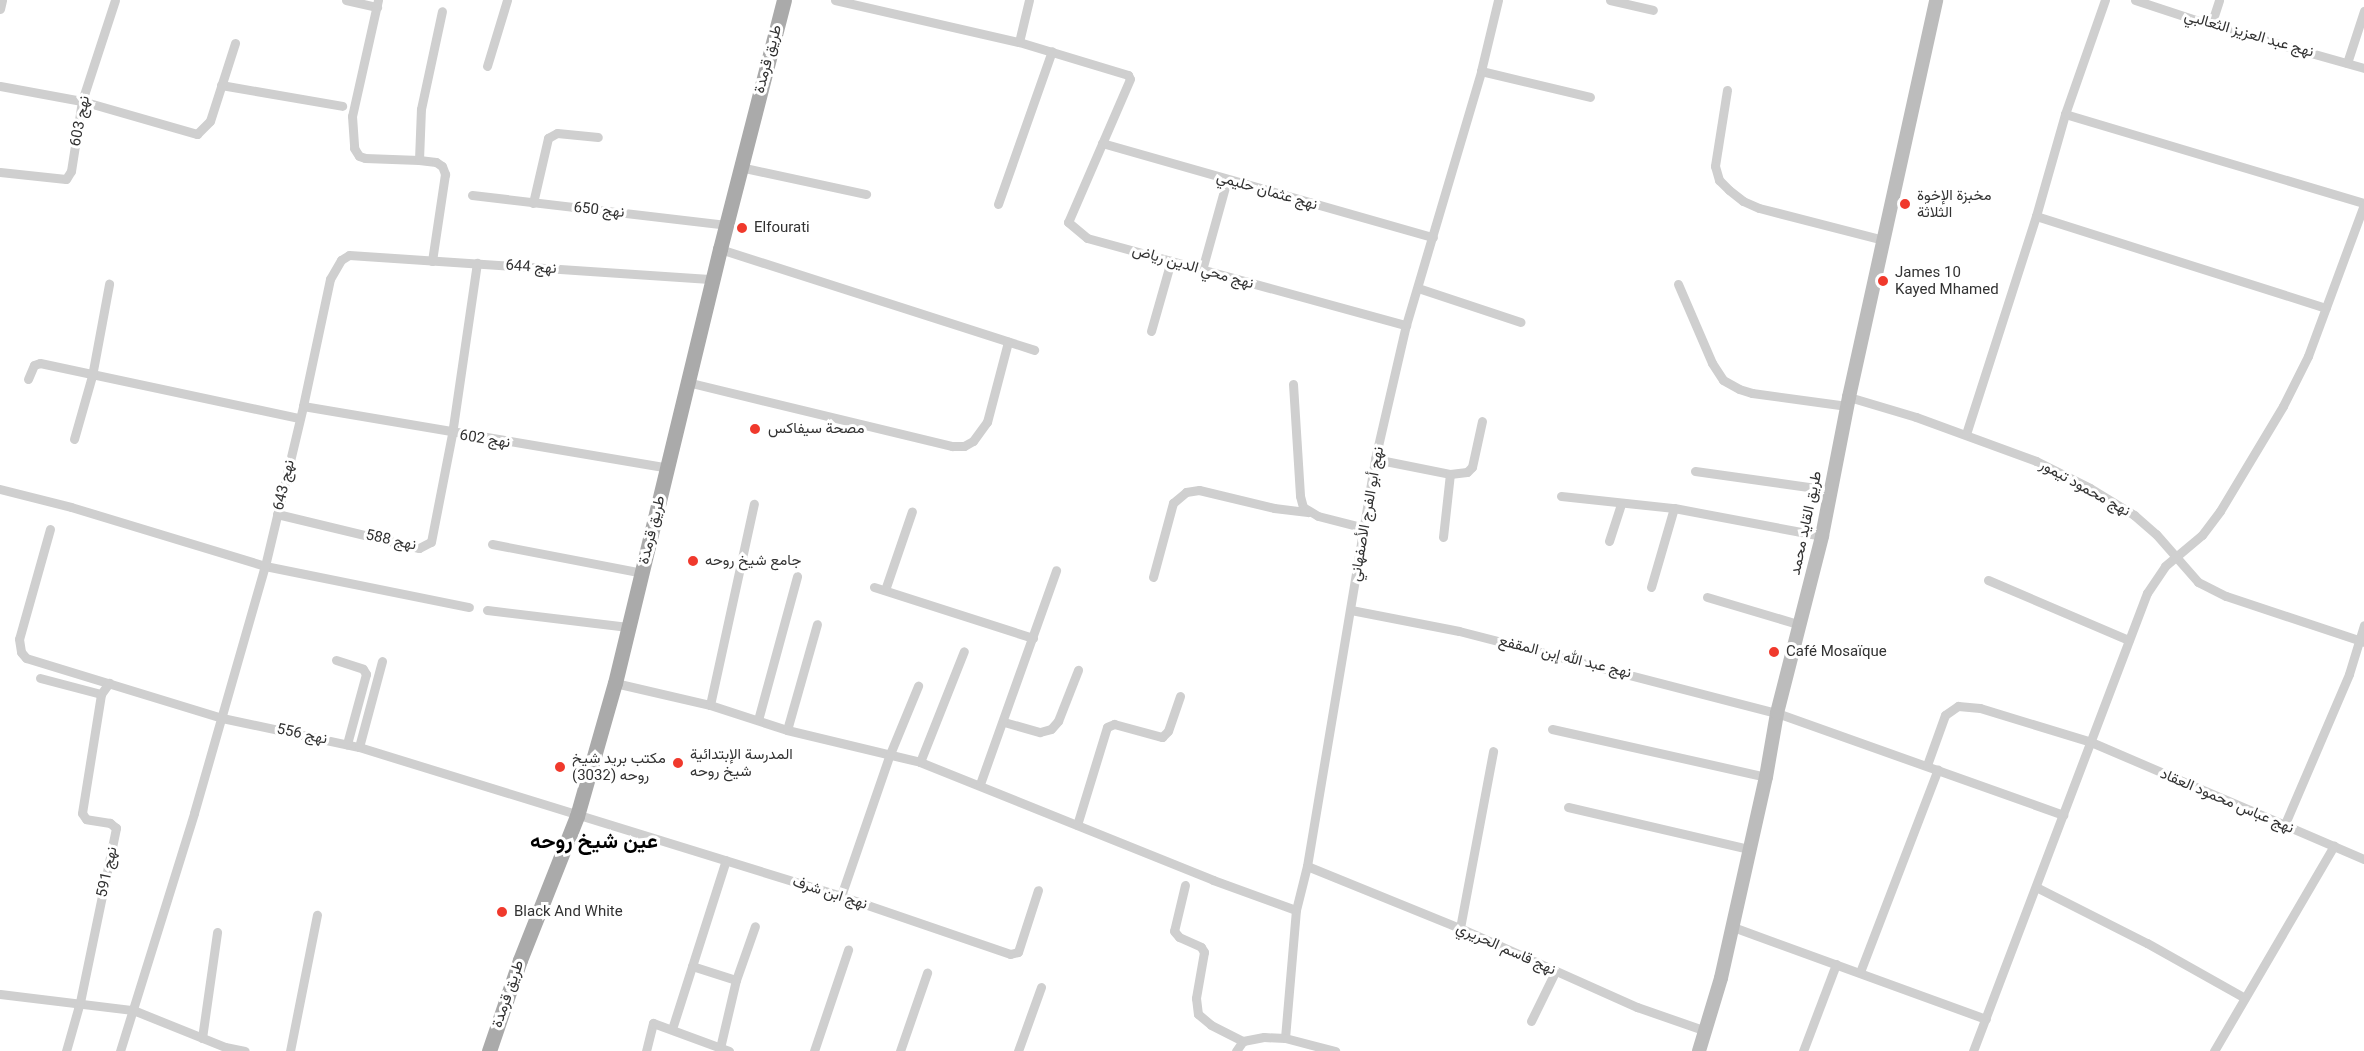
<!DOCTYPE html>
<html>
<head>
<meta charset="utf-8">
<style>
	body { margin:0 }
	#map { position:relative; width:2364px; height:1051px; overflow:hidden; background:#fff; font-family:Roboto,Vazirmatn,sans-serif }
	div>[style] { position:absolute }
	[style*='--x'] { left:calc(var(--x)*1px); top:calc(var(--y)*1px); width:calc(var(--w)*1px); rotate:calc(var(--a)*1deg) }
	.street>* { height:9px; margin:-4.5px; padding:0 4.5px; transform-origin:4.5px; border-radius:4.5px; background:#cfcfcf }
	.secondary>* { height:14px; margin:-7px; padding:0 7px; transform-origin:7px; border-radius:7px; background:#bcbcbc }
	.primary>* { height:15px; margin:-7.5px; padding:0 7.5px; transform-origin:7.5px; border-radius:7.5px; background:#aaa }
	.dots>* { width:16px; height:16px; translate:-50% -50%; box-sizing:border-box; border:3px solid #fff; border-radius:50% }
	span { translate:-50% -50%; white-space:nowrap; text-align:center; line-height:1.15; -webkit-text-stroke:6px #fff; paint-order:stroke }
	.street-label { font-size:15px; color:#323232 }
	.poi-label { font-size:15px; color:#323232 }
	.left { translate:0 -50%; text-align:left }
	.district-label { font-size:21px; color:#000; font-weight:700 }
</style>
</head>
<body>
<div id="map">
	<div class="street">
		<i style="--x:346;--y:0;--w:32;--a:13"></i>
		<i style="--x:378;--y:0;--w:119;--a:102.6"></i>
		<i style="--x:352;--y:116;--w:32;--a:86"></i>
		<i style="--x:354;--y:148;--w:9;--a:58"></i>
		<i style="--x:359;--y:156;--w:6;--a:18"></i>
		<i style="--x:365;--y:158;--w:54;--a:2.1"></i>
		<i style="--x:419;--y:160;--w:17;--a:7"></i>
		<i style="--x:436;--y:162;--w:7;--a:34"></i>
		<i style="--x:442;--y:166;--w:9;--a:69"></i>
		<i style="--x:445;--y:174;--w:88;--a:98.5"></i>
		<i style="--x:835;--y:0;--w:189;--a:12.9"></i>
		<i style="--x:1019;--y:42;--w:114;--a:16.8"></i>
		<i style="--x:1128;--y:75;--w:4;--a:63"></i>
		<i style="--x:1130;--y:79;--w:156;--a:113.4"></i>
		<i style="--x:1068;--y:222;--w:25;--a:40"></i>
		<i style="--x:1087;--y:238;--w:331;--a:15.3"></i>
		<i style="--x:1610;--y:0;--w:44;--a:13.1"></i>
		<i style="--x:2135;--y:0;--w:80;--a:18.2"></i>
		<i style="--x:2211;--y:25;--w:159;--a:15.7"></i>
		<i style="--x:0;--y:9;--w:9;--a:-77"></i>
		<i style="--x:2211;--y:25;--w:26;--a:-72"></i>
		<i style="--x:1019;--y:42;--w:43;--a:-76.6"></i>
		<i style="--x:2347;--y:63;--w:55;--a:-71.9"></i>
		<i style="--x:487;--y:66;--w:69;--a:-73.1"></i>
		<i style="--x:1481;--y:71;--w:112;--a:13.4"></i>
		<i style="--x:221;--y:85;--w:123;--a:9.8"></i>
		<i style="--x:0;--y:86;--w:83;--a:10.4"></i>
		<i style="--x:82;--y:101;--w:120;--a:16"></i>
		<i style="--x:197;--y:134;--w:18;--a:-45"></i>
		<i style="--x:210;--y:121;--w:82;--a:-72.2"></i>
		<i style="--x:1727;--y:90;--w:77;--a:99"></i>
		<i style="--x:1715;--y:166;--w:15;--a:74"></i>
		<i style="--x:1719;--y:180;--w:14;--a:45"></i>
		<i style="--x:1729;--y:190;--w:18;--a:38"></i>
		<i style="--x:1743;--y:201;--w:17;--a:24"></i>
		<i style="--x:1759;--y:208;--w:129;--a:14.4"></i>
		<i style="--x:2065;--y:114;--w:312;--a:16.6"></i>
		<i style="--x:1102;--y:143;--w:344;--a:15.9"></i>
		<i style="--x:419;--y:160;--w:51;--a:-87.8"></i>
		<i style="--x:421;--y:109;--w:100;--a:-77.9"></i>
		<i style="--x:740;--y:167;--w:129;--a:12.1"></i>
		<i style="--x:0;--y:172;--w:66;--a:6.1"></i>
		<i style="--x:66;--y:179;--w:9;--a:-58"></i>
		<i style="--x:71;--y:171;--w:71;--a:-81.1"></i>
		<i style="--x:82;--y:101;--w:106;--a:-71.9"></i>
		<i style="--x:472;--y:195;--w:256;--a:6.7"></i>
		<i style="--x:533;--y:203;--w:67;--a:-77"></i>
		<i style="--x:548;--y:138;--w:10;--a:-29"></i>
		<i style="--x:557;--y:133;--w:41;--a:5.6"></i>
		<i style="--x:998;--y:204;--w:162;--a:-70.6"></i>
		<i style="--x:2036;--y:216;--w:304;--a:17.6"></i>
		<i style="--x:720;--y:249;--w:330;--a:17.8"></i>
		<i style="--x:1202;--y:270;--w:93;--a:-74.5"></i>
		<i style="--x:1678;--y:284;--w:86;--a:66.7"></i>
		<i style="--x:1712;--y:363;--w:20;--a:57"></i>
		<i style="--x:1723;--y:380;--w:18;--a:29"></i>
		<i style="--x:1739;--y:389;--w:14;--a:17"></i>
		<i style="--x:1752;--y:393;--w:96;--a:7.8"></i>
		<i style="--x:1418;--y:288;--w:108;--a:18.4"></i>
		<i style="--x:1151;--y:331;--w:73;--a:-74.1"></i>
		<i style="--x:28;--y:379;--w:15;--a:-67"></i>
		<i style="--x:34;--y:365;--w:6;--a:-18"></i>
		<i style="--x:40;--y:363;--w:265;--a:12"></i>
		<i style="--x:687;--y:382;--w:273;--a:13.6"></i>
		<i style="--x:952;--y:446;--w:12;--a:0"></i>
		<i style="--x:964;--y:446;--w:10;--a:-29"></i>
		<i style="--x:973;--y:441;--w:24;--a:-54"></i>
		<i style="--x:987;--y:422;--w:83;--a:-75.3"></i>
		<i style="--x:1293;--y:384;--w:112;--a:86.4"></i>
		<i style="--x:1300;--y:496;--w:11;--a:75"></i>
		<i style="--x:1303;--y:507;--w:17;--a:31"></i>
		<i style="--x:1318;--y:516;--w:49;--a:14.3"></i>
		<i style="--x:1849;--y:397;--w:70;--a:16.6"></i>
		<i style="--x:1916;--y:417;--w:128;--a:20.1"></i>
		<i style="--x:2036;--y:461;--w:60;--a:26.6"></i>
		<i style="--x:2090;--y:488;--w:52;--a:31.5"></i>
		<i style="--x:2134;--y:515;--w:29;--a:41"></i>
		<i style="--x:2156;--y:534;--w:64;--a:48.8"></i>
		<i style="--x:2198;--y:582;--w:31;--a:27"></i>
		<i style="--x:2226;--y:596;--w:145;--a:18.4"></i>
		<i style="--x:303;--y:406;--w:370;--a:9.6"></i>
		<i style="--x:1966;--y:434;--w:229;--a:-72.2"></i>
		<i style="--x:2036;--y:216;--w:106;--a:-74.1"></i>
		<i style="--x:2065;--y:114;--w:121;--a:-70.7"></i>
		<i style="--x:74;--y:439;--w:66;--a:-74.1"></i>
		<i style="--x:92;--y:376;--w:94;--a:-79.5"></i>
		<i style="--x:1375;--y:459;--w:76;--a:11.3"></i>
		<i style="--x:1450;--y:474;--w:17;--a:-7"></i>
		<i style="--x:1467;--y:472;--w:7;--a:-45"></i>
		<i style="--x:1472;--y:467;--w:47;--a:-77.7"></i>
		<i style="--x:1695;--y:471;--w:136;--a:8"></i>
		<i style="--x:0;--y:489;--w:73;--a:14.2"></i>
		<i style="--x:71;--y:507;--w:203;--a:16.9"></i>
		<i style="--x:265;--y:566;--w:208;--a:11.4"></i>
		<i style="--x:1561;--y:496;--w:114;--a:6.1"></i>
		<i style="--x:1674;--y:508;--w:151;--a:10.7"></i>
		<i style="--x:277;--y:514;--w:146;--a:13.5"></i>
		<i style="--x:419;--y:548;--w:13;--a:-27"></i>
		<i style="--x:431;--y:542;--w:110;--a:-79"></i>
		<i style="--x:452;--y:434;--w:173;--a:-81.7"></i>
		<i style="--x:50;--y:529;--w:114;--a:105.7"></i>
		<i style="--x:19;--y:639;--w:13;--a:81"></i>
		<i style="--x:21;--y:652;--w:8;--a:50"></i>
		<i style="--x:26;--y:658;--w:205;--a:17"></i>
		<i style="--x:222;--y:718;--w:140;--a:12"></i>
		<i style="--x:359;--y:747;--w:505;--a:17.18"></i>
		<i style="--x:841;--y:896;--w:179;--a:18.9"></i>
		<i style="--x:1010;--y:954;--w:8;--a:-14"></i>
		<i style="--x:1018;--y:952;--w:65;--a:-72.1"></i>
		<i style="--x:1443;--y:537;--w:63;--a:-83.7"></i>
		<i style="--x:1609;--y:541;--w:40;--a:-72"></i>
		<i style="--x:492;--y:544;--w:153;--a:10.9"></i>
		<i style="--x:1153;--y:577;--w:77;--a:-74.9"></i>
		<i style="--x:1173;--y:503;--w:17;--a:-40"></i>
		<i style="--x:1186;--y:492;--w:13;--a:-9"></i>
		<i style="--x:1199;--y:490;--w:77;--a:13.5"></i>
		<i style="--x:1274;--y:508;--w:34;--a:7"></i>
		<i style="--x:1988;--y:580;--w:153;--a:23.1"></i>
		<i style="--x:874;--y:587;--w:167;--a:17.8"></i>
		<i style="--x:1651;--y:587;--w:82;--a:-73.8"></i>
		<i style="--x:885;--y:590;--w:83;--a:-71.1"></i>
		<i style="--x:1707;--y:597;--w:98;--a:16.6"></i>
		<i style="--x:487;--y:610;--w:142;--a:6.9"></i>
		<i style="--x:1351;--y:610;--w:110;--a:11"></i>
		<i style="--x:1459;--y:631;--w:328;--a:14.5"></i>
		<i style="--x:1777;--y:713;--w:304;--a:19.6"></i>
		<i style="--x:336;--y:660;--w:28;--a:18"></i>
		<i style="--x:363;--y:669;--w:6;--a:59"></i>
		<i style="--x:366;--y:674;--w:73;--a:105.2"></i>
		<i style="--x:40;--y:678;--w:63;--a:14.7"></i>
		<i style="--x:615;--y:683;--w:98;--a:13"></i>
		<i style="--x:710;--y:705;--w:81;--a:18"></i>
		<i style="--x:787;--y:730;--w:137;--a:13.5"></i>
		<i style="--x:920;--y:762;--w:316;--a:21.9"></i>
		<i style="--x:1213;--y:880;--w:88;--a:19.9"></i>
		<i style="--x:710;--y:705;--w:206;--a:-77.7"></i>
		<i style="--x:758;--y:720;--w:149;--a:-74.8"></i>
		<i style="--x:1004;--y:722;--w:37;--a:16"></i>
		<i style="--x:1040;--y:732;--w:11;--a:-15"></i>
		<i style="--x:1051;--y:729;--w:11;--a:-49"></i>
		<i style="--x:1058;--y:721;--w:55;--a:-68.6"></i>
		<i style="--x:1552;--y:729;--w:219;--a:12.6"></i>
		<i style="--x:787;--y:730;--w:110;--a:-74.2"></i>
		<i style="--x:359;--y:747;--w:89;--a:-75"></i>
		<i style="--x:920;--y:762;--w:119;--a:-68.4"></i>
		<i style="--x:1927;--y:765;--w:53;--a:-70.2"></i>
		<i style="--x:1945;--y:715;--w:16;--a:-35"></i>
		<i style="--x:1958;--y:706;--w:22;--a:5"></i>
		<i style="--x:1980;--y:708;--w:116;--a:17"></i>
		<i style="--x:2091;--y:742;--w:297;--a:23.2"></i>
		<i style="--x:980;--y:784;--w:227;--a:-70.4"></i>
		<i style="--x:1568;--y:807;--w:186;--a:13.1"></i>
		<i style="--x:1077;--y:825;--w:102;--a:-73"></i>
		<i style="--x:1107;--y:727;--w:8;--a:-23"></i>
		<i style="--x:1114;--y:724;--w:50;--a:15.2"></i>
		<i style="--x:1162;--y:737;--w:8;--a:-45"></i>
		<i style="--x:1168;--y:731;--w:37;--a:-71"></i>
		<i style="--x:2284;--y:826;--w:165;--a:-66.8"></i>
		<i style="--x:2349;--y:674;--w:51;--a:-73"></i>
		<i style="--x:1307;--y:866;--w:165;--a:22.1"></i>
		<i style="--x:1460;--y:928;--w:194;--a:24.1"></i>
		<i style="--x:1637;--y:1007;--w:73;--a:19.2"></i>
		<i style="--x:1185;--y:885;--w:47;--a:103.4"></i>
		<i style="--x:1174;--y:931;--w:8;--a:50"></i>
		<i style="--x:1179;--y:937;--w:24;--a:24"></i>
		<i style="--x:1201;--y:947;--w:6;--a:59"></i>
		<i style="--x:1204;--y:952;--w:47;--a:99.9"></i>
		<i style="--x:1196;--y:998;--w:16;--a:83"></i>
		<i style="--x:1198;--y:1014;--w:17;--a:40"></i>
		<i style="--x:1211;--y:1025;--w:36;--a:27"></i>
		<i style="--x:2036;--y:887;--w:124;--a:26.8"></i>
		<i style="--x:2147;--y:943;--w:112;--a:29.3"></i>
		<i style="--x:841;--y:896;--w:150;--a:-71"></i>
		<i style="--x:890;--y:754;--w:74;--a:-67.6"></i>
		<i style="--x:1733;--y:927;--w:269;--a:20"></i>
		<i style="--x:1460;--y:928;--w:180;--a:-79.4"></i>
		<i style="--x:692;--y:966;--w:46;--a:17.7"></i>
		<i style="--x:1860;--y:972;--w:217;--a:-69"></i>
		<i style="--x:0;--y:994;--w:134;--a:6.9"></i>
		<i style="--x:133;--y:1010;--w:99;--a:21.9"></i>
		<i style="--x:225;--y:1047;--w:20;--a:11"></i>
		<i style="--x:1531;--y:1021;--w:55;--a:-63.9"></i>
		<i style="--x:672;--y:1029;--w:177;--a:-72.3"></i>
		<i style="--x:202;--y:1038;--w:107;--a:-81.9"></i>
		<i style="--x:1285;--y:1038;--w:128;--a:-85.1"></i>
		<i style="--x:1296;--y:910;--w:45;--a:-76"></i>
		<i style="--x:1307;--y:866;--w:413;--a:-80.5"></i>
		<i style="--x:1375;--y:459;--w:138;--a:-77"></i>
		<i style="--x:1406;--y:325;--w:265;--a:-73.5"></i>
		<i style="--x:1481;--y:71;--w:73;--a:-76.5"></i>
		<i style="--x:720;--y:1048;--w:70;--a:-76.8"></i>
		<i style="--x:736;--y:980;--w:57;--a:-70.6"></i>
		<i style="--x:66;--y:1051;--w:51;--a:-74.1"></i>
		<i style="--x:80;--y:1002;--w:178;--a:-78.3"></i>
		<i style="--x:116;--y:828;--w:8;--a:-140"></i>
		<i style="--x:110;--y:823;--w:24;--a:-171"></i>
		<i style="--x:86;--y:819;--w:7;--a:-124"></i>
		<i style="--x:82;--y:813;--w:121;--a:-80.9"></i>
		<i style="--x:101;--y:694;--w:14;--a:-54"></i>
		<i style="--x:120;--y:1051;--w:249;--a:-72.7"></i>
		<i style="--x:194;--y:813;--w:257;--a:-74"></i>
		<i style="--x:265;--y:566;--w:164;--a:-76.6"></i>
		<i style="--x:303;--y:406;--w:130;--a:-78"></i>
		<i style="--x:330;--y:279;--w:22;--a:-60"></i>
		<i style="--x:341;--y:260;--w:9;--a:-32"></i>
		<i style="--x:349;--y:255;--w:365;--a:3.8"></i>
		<i style="--x:290;--y:1051;--w:139;--a:-78.8"></i>
		<i style="--x:646;--y:1051;--w:29;--a:-76"></i>
		<i style="--x:653;--y:1023;--w:81;--a:20.2"></i>
		<i style="--x:814;--y:1051;--w:107;--a:-71.4"></i>
		<i style="--x:900;--y:1051;--w:83;--a:-70.9"></i>
		<i style="--x:1018;--y:1051;--w:68;--a:-70.2"></i>
		<i style="--x:1236;--y:1051;--w:12;--a:-55"></i>
		<i style="--x:1243;--y:1041;--w:21;--a:-11"></i>
		<i style="--x:1264;--y:1037;--w:21;--a:3"></i>
		<i style="--x:1285;--y:1038;--w:52;--a:14.6"></i>
		<i style="--x:1803;--y:1051;--w:93;--a:-69.2"></i>
		<i style="--x:1973;--y:1051;--w:490;--a:-69.2"></i>
		<i style="--x:2147;--y:593;--w:32;--a:-56"></i>
		<i style="--x:2165;--y:566;--w:48;--a:-40"></i>
		<i style="--x:2202;--y:535;--w:30;--a:-53"></i>
		<i style="--x:2220;--y:511;--w:122;--a:-59"></i>
		<i style="--x:2283;--y:406;--w:56;--a:-63.4"></i>
		<i style="--x:2308;--y:356;--w:161;--a:-69.7"></i>
		<i style="--x:2214;--y:1051;--w:238;--a:-59.7"></i>
	</div>
	<div class="secondary">
		<i style="--x:1699;--y:1051;--w:76;--a:-73.2"></i>
		<i style="--x:1721;--y:978;--w:206;--a:-77.4"></i>
		<i style="--x:1766;--y:777;--w:65;--a:-80.2"></i>
		<i style="--x:1777;--y:713;--w:183;--a:-75.7"></i>
		<i style="--x:1822;--y:536;--w:142;--a:-79"></i>
		<i style="--x:1849;--y:397;--w:406;--a:-77.6"></i>
	</div>
	<div class="primary">
		<i style="--x:489;--y:1051;--w:96;--a:-71.2"></i>
		<i style="--x:520;--y:960;--w:155;--a:-68.4"></i>
		<i style="--x:577;--y:816;--w:138;--a:-74.1"></i>
		<i style="--x:615;--y:683;--w:447;--a:-76.4"></i>
		<i style="--x:720;--y:249;--w:257;--a:-75.6"></i>
	</div>
	<div class="dots">
		<i style="left:1905px;top:204px;background:#f0392c"></i>
		<i style="left:742px;top:228px;background:#f0392c"></i>
		<i style="left:1883px;top:281px;background:#f0392c"></i>
		<i style="left:755px;top:429px;background:#f0392c"></i>
		<i style="left:693px;top:561px;background:#f0392c"></i>
		<i style="left:1774px;top:652px;background:#f0392c"></i>
		<i style="left:678px;top:763px;background:#f0392c"></i>
		<i style="left:560px;top:767px;background:#f0392c"></i>
		<i style="left:502px;top:912px;background:#f0392c"></i>
	</div>
	<div class="street-label">
		<span style="left:2249px;top:34px;rotate:16deg">نهج عبد العزيز الثعالبي</span>
		<span style="left:768px;top:59px;rotate:-75deg">طريق قرمدة</span>
		<span style="left:80px;top:121px;rotate:-79deg">نهج 603</span>
		<span style="left:1267px;top:191px;rotate:16deg">نهج عثمان حليمي</span>
		<span style="left:599px;top:210px;rotate:6deg">نهج 650</span>
		<span style="left:531px;top:267px;rotate:4deg">نهج 644</span>
		<span style="left:1193px;top:267px;rotate:16deg">نهج محي الدين رياض</span>
		<span style="left:485px;top:439px;rotate:9deg">نهج 602</span>
		<span style="left:284px;top:485px;rotate:-77deg">نهج 643</span>
		<span style="left:2085px;top:488px;rotate:29deg">نهج محمود تيمور</span>
		<span style="left:1367px;top:514px;rotate:-80deg">نهج أبو الفرج الأصفهاني</span>
		<span style="left:1806px;top:523px;rotate:-78deg">طريق القايد محمد</span>
		<span style="left:652px;top:530px;rotate:-76deg">طريق قرمدة</span>
		<span style="left:391px;top:540px;rotate:12deg">نهج 588</span>
		<span style="left:1565px;top:657px;rotate:14deg">نهج عبد الله إبن المقفع</span>
		<span style="left:302px;top:734px;rotate:12deg">نهج 556</span>
		<span style="left:2227px;top:801px;rotate:23deg">نهج عباس محمود العقاد</span>
		<span style="left:107px;top:872px;rotate:-78deg">نهج 591</span>
		<span style="left:830px;top:893px;rotate:18deg">نهج ابن شرف</span>
		<span style="left:1506px;top:949px;rotate:24deg">نهج قاسم الحريري</span>
		<span style="left:508px;top:994px;rotate:-71deg">طريق قرمدة</span>
	</div>
	<div class="poi-label">
		<span class="left" style="left:1917px;top:204px">مخبزة الإخوة<br>الثلاثة</span>
		<span class="left" style="left:754px;top:228px">Elfourati</span>
		<span class="left" style="left:1895px;top:281px">James 10<br>Kayed Mhamed</span>
		<span class="left" style="left:768px;top:429px">مصحة سيفاكس</span>
		<span class="left" style="left:705px;top:561px">جامع شيخ روحه</span>
		<span class="left" style="left:1786px;top:652px">Café Mosaïque</span>
		<span class="left" style="left:690px;top:763px">المدرسة الإبتدائية<br>شيخ روحه</span>
		<span class="left" style="left:572px;top:767px">مكتب بريد شيخ<br>روحه (3032)</span>
		<span class="left" style="left:514px;top:912px">Black And White</span>
	</div>
	<div class="district-label">
		<span style="left:594px;top:841px">عين شيخ روحه</span>
	</div>
</div>
</body>
</html>
